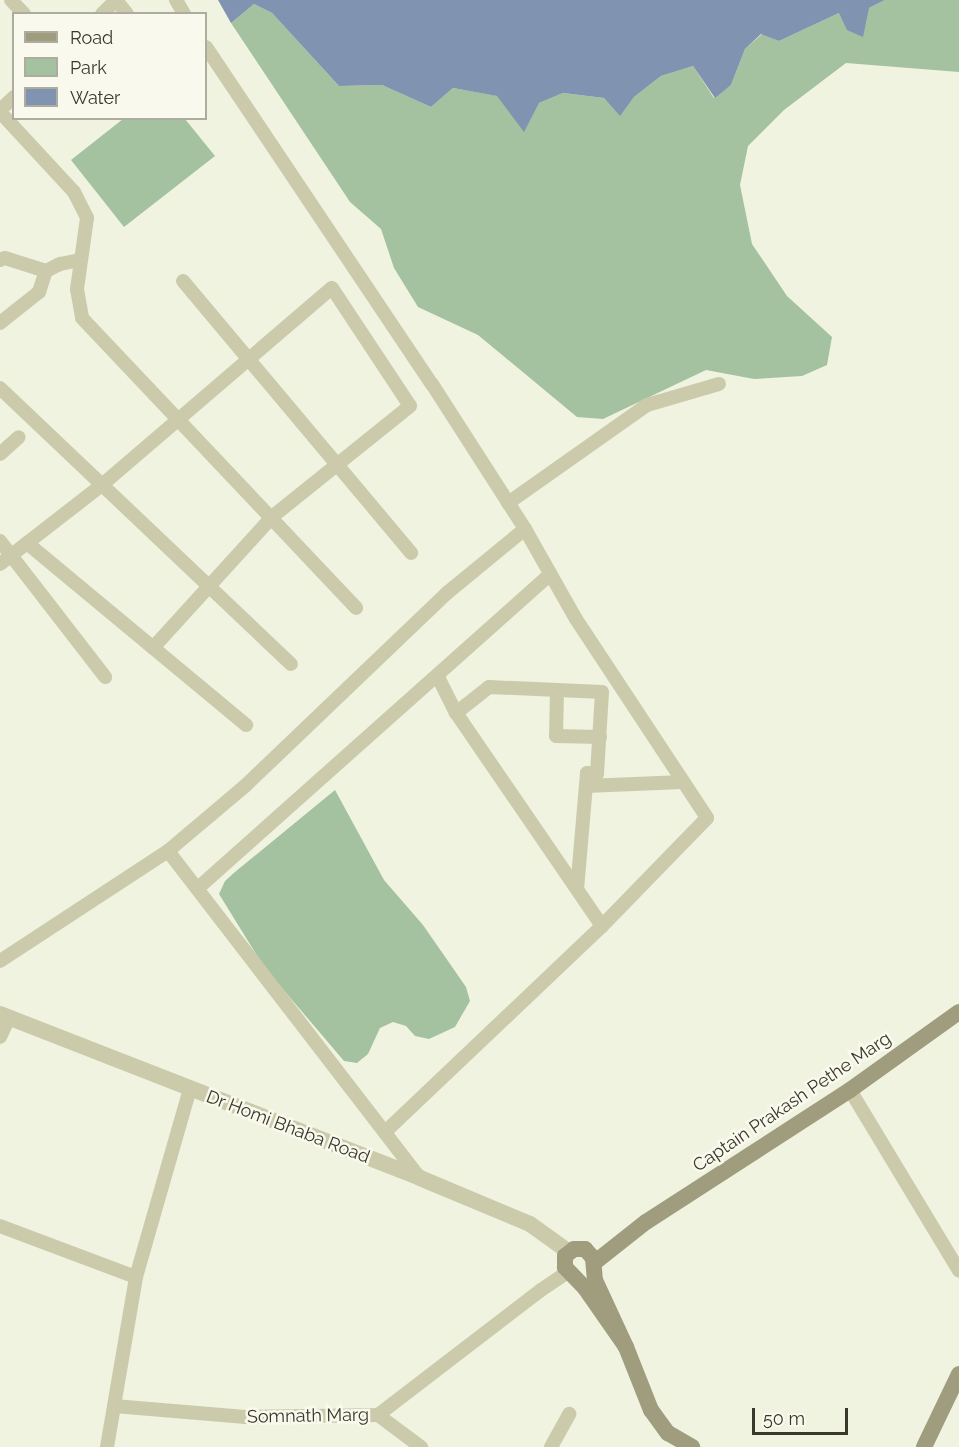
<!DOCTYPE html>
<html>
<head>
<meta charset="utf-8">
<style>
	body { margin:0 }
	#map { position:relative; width:959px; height:1447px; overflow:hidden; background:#f1f3e1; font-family:Raleway,sans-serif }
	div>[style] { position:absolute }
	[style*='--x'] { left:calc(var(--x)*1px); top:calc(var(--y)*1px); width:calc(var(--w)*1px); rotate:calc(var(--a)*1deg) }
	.green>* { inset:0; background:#a4c2a0 }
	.water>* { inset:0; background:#8093b0 }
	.minor>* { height:14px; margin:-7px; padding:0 7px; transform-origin:7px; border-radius:7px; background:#cbcbac }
	.tertiary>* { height:16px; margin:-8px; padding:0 8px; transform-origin:8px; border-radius:8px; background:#cbcbac }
	.secondary>* { height:16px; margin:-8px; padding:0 8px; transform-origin:8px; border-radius:8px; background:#9f9d7d }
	span { translate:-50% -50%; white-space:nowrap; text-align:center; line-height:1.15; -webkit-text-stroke:5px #f9faed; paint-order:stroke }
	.street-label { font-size:18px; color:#3a382b }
	.legend { position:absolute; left:12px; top:12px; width:195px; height:108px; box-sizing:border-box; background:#f9faed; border:2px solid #adac9f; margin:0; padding:8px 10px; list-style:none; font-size:18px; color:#3a382b }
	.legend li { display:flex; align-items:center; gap:12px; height:30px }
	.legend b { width:30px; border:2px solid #adac9f }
	.scale { position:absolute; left:752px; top:1408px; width:96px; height:27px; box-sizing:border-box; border:3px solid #3a382b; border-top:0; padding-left:8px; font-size:18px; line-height:21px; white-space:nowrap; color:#3a382b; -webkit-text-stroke:4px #f9faed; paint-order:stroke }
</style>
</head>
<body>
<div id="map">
	<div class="green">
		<i style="clip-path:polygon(885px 0,959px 0,959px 72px,846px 63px,784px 110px,748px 146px,740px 185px,752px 244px,787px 296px,832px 337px,827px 365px,802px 376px,754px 379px,706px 370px,603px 419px,577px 417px,478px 335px,418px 307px,394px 268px,381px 229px,350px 202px,231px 23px,254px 4px,272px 13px,339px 86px,382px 85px,431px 107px,453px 88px,539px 103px,563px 93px,604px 98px,620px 115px,634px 97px,661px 76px,693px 66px,714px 98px,731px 85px,745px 49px,762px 34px,779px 41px,839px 13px,869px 8px)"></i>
		<i style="clip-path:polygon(123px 119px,185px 119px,215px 156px,124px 227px,71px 160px)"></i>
		<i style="clip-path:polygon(335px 790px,384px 880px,423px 925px,466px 987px,470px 1001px,455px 1027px,429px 1039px,415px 1036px,406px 1026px,393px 1022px,380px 1028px,368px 1054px,357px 1063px,344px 1061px,264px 967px,219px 894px,225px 881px,235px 872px)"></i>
	</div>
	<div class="water">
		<i style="clip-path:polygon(218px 0,885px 0,869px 8px,863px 37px,847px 30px,839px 13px,779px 41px,761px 34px,745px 49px,731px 85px,715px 98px,693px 66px,661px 76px,634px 97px,620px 116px,604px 98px,563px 93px,539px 103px,524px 132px,497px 96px,453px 88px,431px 107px,382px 85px,339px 86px,272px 13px,254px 4px,231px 23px)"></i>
	</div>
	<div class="minor">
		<i style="--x:11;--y:0;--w:19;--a:47"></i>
		<i style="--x:116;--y:0;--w:18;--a:52"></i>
		<i style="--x:176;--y:0;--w:16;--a:60"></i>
		<i style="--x:102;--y:14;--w:20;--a:-45"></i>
		<i style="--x:206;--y:47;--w:406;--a:56.2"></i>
		<i style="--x:432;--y:384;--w:172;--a:57.3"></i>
		<i style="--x:525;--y:529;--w:103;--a:60.5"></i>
		<i style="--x:576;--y:619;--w:238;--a:56.6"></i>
		<i style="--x:707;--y:818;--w:151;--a:134.2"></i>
		<i style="--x:0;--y:110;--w:19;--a:-43"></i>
		<i style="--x:0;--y:112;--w:109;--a:47.2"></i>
		<i style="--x:74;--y:192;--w:29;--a:63"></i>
		<i style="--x:87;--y:218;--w:72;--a:98"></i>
		<i style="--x:77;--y:289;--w:29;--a:80"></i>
		<i style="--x:82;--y:318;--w:399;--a:46.6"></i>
		<i style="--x:0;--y:260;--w:5;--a:-22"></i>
		<i style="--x:5;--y:258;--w:43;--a:17.6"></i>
		<i style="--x:46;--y:271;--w:16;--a:-27"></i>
		<i style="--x:60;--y:264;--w:21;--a:-11"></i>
		<i style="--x:183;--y:281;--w:355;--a:50"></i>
		<i style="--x:0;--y:323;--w:50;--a:-38.5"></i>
		<i style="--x:39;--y:292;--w:22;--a:-72"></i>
		<i style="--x:0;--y:388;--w:401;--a:43.5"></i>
		<i style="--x:0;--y:454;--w:25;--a:-42"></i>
		<i style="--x:508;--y:503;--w:170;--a:-35.2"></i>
		<i style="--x:647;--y:405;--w:75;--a:-16.3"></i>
		<i style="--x:0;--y:541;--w:172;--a:52.3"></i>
		<i style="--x:27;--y:543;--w:285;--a:39.7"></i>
		<i style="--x:0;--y:564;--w:130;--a:-37.8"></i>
		<i style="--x:103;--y:484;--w:301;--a:-40.6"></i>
		<i style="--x:332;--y:288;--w:141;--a:56.5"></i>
		<i style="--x:410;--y:406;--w:177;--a:141.2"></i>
		<i style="--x:272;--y:517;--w:177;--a:132.3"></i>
		<i style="--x:557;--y:690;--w:46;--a:91.2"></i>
		<i style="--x:556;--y:736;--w:44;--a:1.3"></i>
		<i style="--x:456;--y:713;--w:42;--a:-38.2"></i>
		<i style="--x:489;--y:687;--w:113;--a:2.5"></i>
		<i style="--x:602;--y:692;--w:82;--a:93.5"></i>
		<i style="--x:597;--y:774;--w:10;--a:-174"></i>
		<i style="--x:587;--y:773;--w:116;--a:94.9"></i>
		<i style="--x:586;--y:786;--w:97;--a:-2.4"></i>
		<i style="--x:168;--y:851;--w:413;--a:52.4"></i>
		<i style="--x:198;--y:888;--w:472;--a:-41.7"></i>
		<i style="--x:0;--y:961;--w:201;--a:-33.2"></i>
		<i style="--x:168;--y:851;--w:101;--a:-40.2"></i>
		<i style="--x:245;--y:786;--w:279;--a:-43.7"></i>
		<i style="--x:447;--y:593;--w:101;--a:-39.4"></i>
		<i style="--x:0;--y:1037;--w:21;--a:-65"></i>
		<i style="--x:850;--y:1090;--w:211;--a:58.9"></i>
		<i style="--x:385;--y:1132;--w:299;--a:-43.5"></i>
		<i style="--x:602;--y:926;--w:258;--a:-124.4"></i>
		<i style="--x:456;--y:713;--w:42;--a:-116.6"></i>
		<i style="--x:0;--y:1226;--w:145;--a:20.6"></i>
		<i style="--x:114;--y:1406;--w:131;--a:-80.3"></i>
		<i style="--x:136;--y:1277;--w:196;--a:-74"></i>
		<i style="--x:378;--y:1415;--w:54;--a:36.7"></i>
		<i style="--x:107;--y:1447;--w:42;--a:-80.3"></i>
		<i style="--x:114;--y:1406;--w:132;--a:4.8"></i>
		<i style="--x:246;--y:1417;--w:132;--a:-0.9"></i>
		<i style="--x:378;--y:1415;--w:205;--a:-37.5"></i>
		<i style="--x:541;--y:1290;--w:32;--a:-34"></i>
		<i style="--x:551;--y:1447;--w:38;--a:-61"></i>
	</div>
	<div class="tertiary">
		<i style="--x:0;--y:1014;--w:451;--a:21.3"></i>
		<i style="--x:420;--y:1178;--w:119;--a:22.7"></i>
		<i style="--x:530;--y:1224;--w:48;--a:35.7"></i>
	</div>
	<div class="secondary">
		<i style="--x:594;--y:1263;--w:66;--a:-38.3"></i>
		<i style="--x:646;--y:1222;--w:243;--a:-32.9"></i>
		<i style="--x:850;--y:1090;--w:134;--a:-35.6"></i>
		<i style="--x:626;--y:1347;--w:72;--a:-124.8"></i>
		<i style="--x:585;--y:1288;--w:29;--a:-134"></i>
		<i style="--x:565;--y:1267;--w:11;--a:-90"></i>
		<i style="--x:565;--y:1256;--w:11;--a:-38"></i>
		<i style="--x:574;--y:1249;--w:11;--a:0"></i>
		<i style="--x:585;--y:1249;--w:12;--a:48"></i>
		<i style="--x:593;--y:1258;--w:22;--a:85"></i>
		<i style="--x:595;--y:1280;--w:74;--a:65.2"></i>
		<i style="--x:626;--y:1347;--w:68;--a:68.4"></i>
		<i style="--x:651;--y:1410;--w:29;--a:54"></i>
		<i style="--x:668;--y:1433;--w:28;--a:30"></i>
		<i style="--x:924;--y:1447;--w:81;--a:-64.4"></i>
	</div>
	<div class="street-label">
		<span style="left:792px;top:1102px;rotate:-34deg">Captain Prakash Pethe Marg</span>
		<span style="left:288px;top:1127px;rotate:21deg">Dr Homi Bhaba Road</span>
		<span style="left:308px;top:1416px;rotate:-1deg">Somnath Marg</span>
	</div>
	<ul class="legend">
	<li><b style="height:8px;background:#9f9d7d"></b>Road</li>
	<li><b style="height:16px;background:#a4c2a0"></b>Park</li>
	<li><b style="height:16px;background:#8093b0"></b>Water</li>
	</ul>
	<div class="scale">50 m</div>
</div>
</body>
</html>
